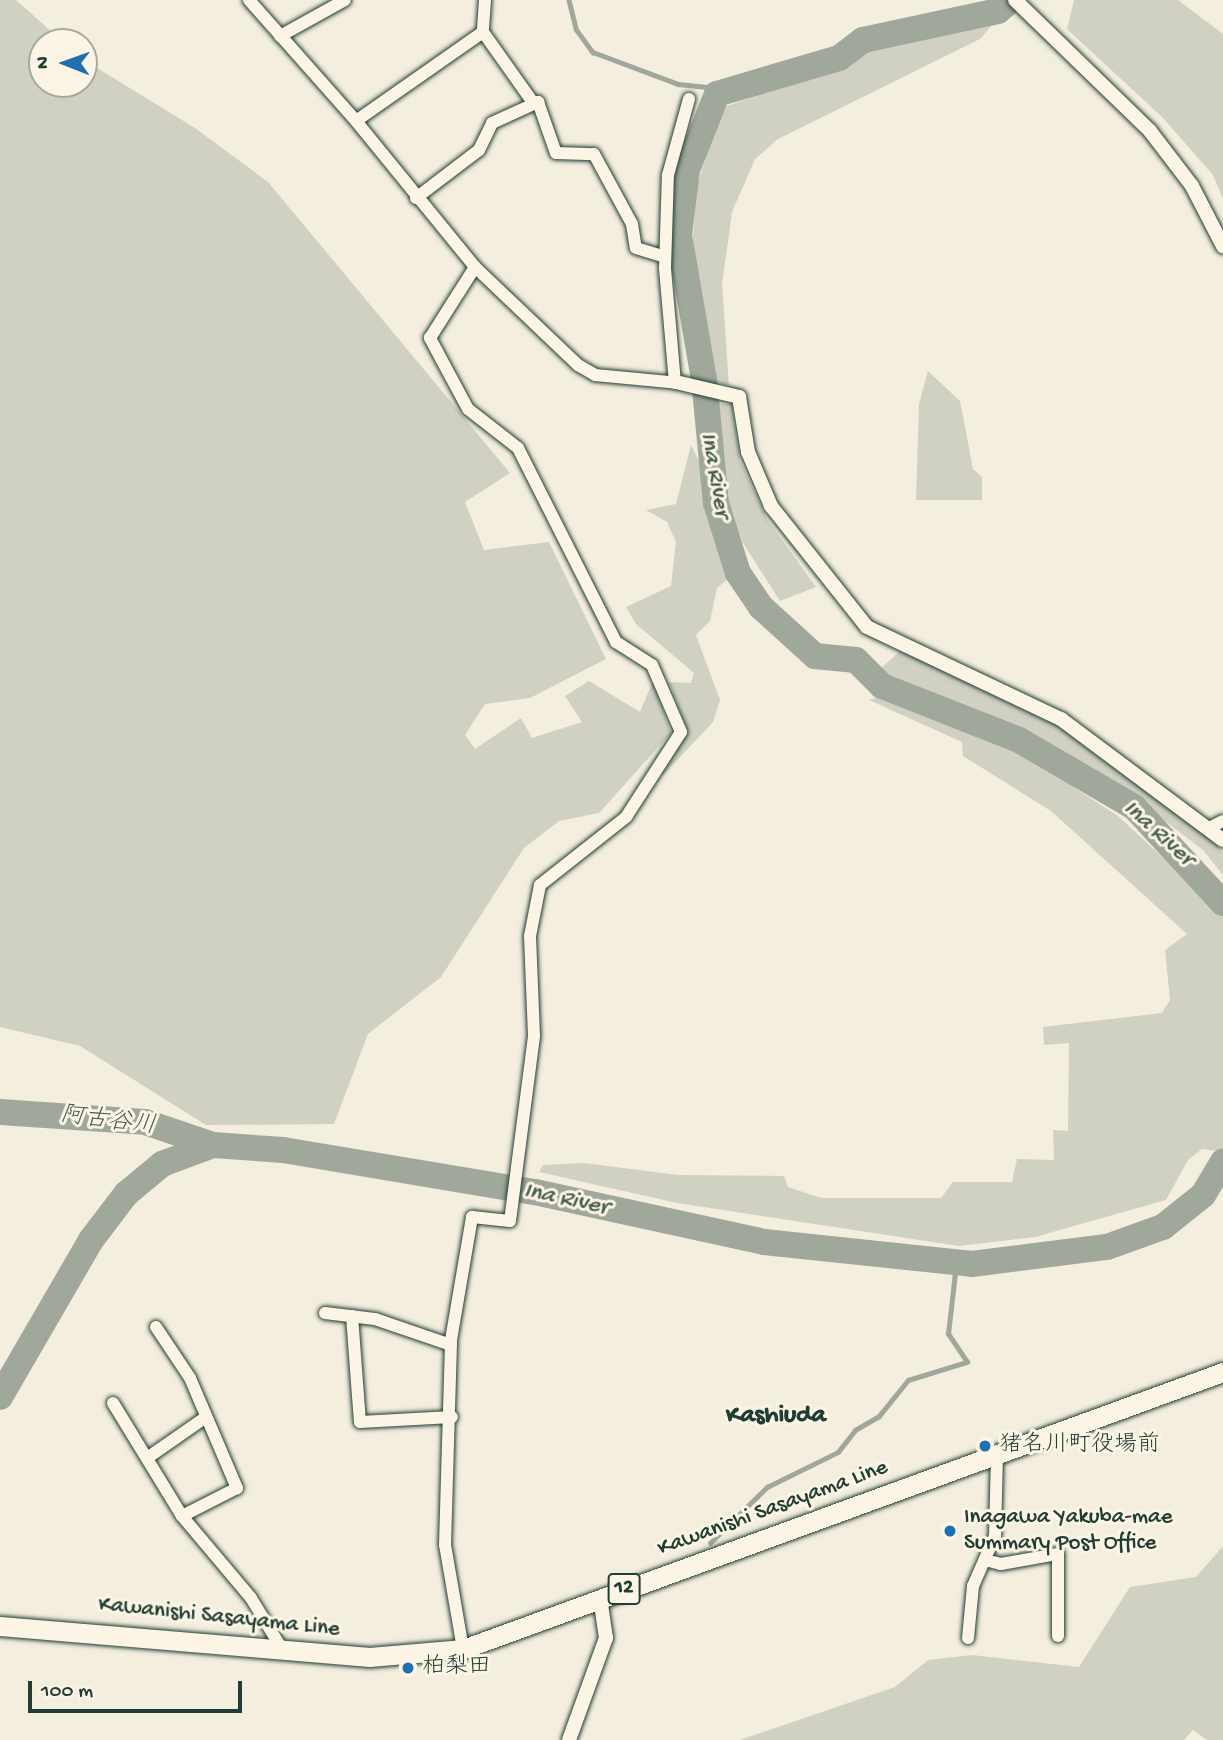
<!DOCTYPE html>
<html>
<head>
<meta charset="utf-8">
<style>
	body { margin:0 }
	#map { position:relative; width:1223px; height:1740px; overflow:hidden; background:#f3eede; font-family:"Gochi Hand","Klee One",sans-serif }
	div>[style] { position:absolute }
	[style*='--x'] { left:calc(var(--x)*1px); top:calc(var(--y)*1px); width:calc(var(--w)*1px); rotate:calc(var(--a)*1deg) }
	.green>* { inset:0; background:#d0d1c2 }
	.stream>* { height:4.5px; margin:-2.25px; padding:0 2.25px; transform-origin:2.25px; border-radius:2.25px; background:#a0a89b }
	.river>* { height:26px; margin:-13px; padding:0 13px; transform-origin:13px; border-radius:13px; background:#a0a89b }
	.roads { filter:drop-shadow(0 0 2px #1f3d34) drop-shadow(0 0 2px #1f3d34) }
	.minor>* { height:12px; margin:-6px; padding:0 6px; transform-origin:6px; border-radius:6px; background:#fcf5e5 }
	.tertiary>* { height:14px; margin:-7px; padding:0 7px; transform-origin:7px; border-radius:7px; background:#fcf5e5 }
	.primary>* { height:19px; margin:-9.5px; padding:0 9.5px; transform-origin:9.5px; border-radius:9.5px; background:#fcf5e5 }
	.dots>* { width:19px; height:19px; translate:-50% -50%; box-sizing:border-box; border:4px solid #fcf5e5; border-radius:50% }
	span { translate:-50% -50%; white-space:nowrap; text-align:center; line-height:1.15; -webkit-text-stroke:6px #fcf5e5; paint-order:stroke }
	.shield-label span { padding:2px 5px; background:#fcf5e5; border:2px solid; border-radius:5px; -webkit-text-stroke-width:0 }
	.shield-label { font-size:21px; color:#1f3d34; font-weight:700 }
	.poi-label { font-size:23px; color:#1f3d34 }
	.left { translate:0 -50%; text-align:left }
	.street-label { font-size:23px; color:#1f3d34 }
	.water-label { font-size:24px; color:#465d53; font-style:italic }
	.quarter-label { font-size:26px; color:#1f3d34; font-weight:700 }
	.north { position:absolute; left:28px; top:28px; width:70px; height:70px; box-sizing:border-box; background:#fcf5e5; border:2px solid #a4ab9e; border-radius:50%; rotate:271deg; font-size:19px; font-weight:700; line-height:28px; text-align:center; color:#1f3d34 }
	.north::after { content:''; display:block; margin:auto; width:24px; height:32px; background:#1f6fb2; clip-path:polygon(50% 0,100% 100%,50% 72%,0 100%) }
	.scale { position:absolute; left:28px; top:1681px; width:214px; height:32px; box-sizing:border-box; border:4px solid #1f3d34; border-top:0; padding-left:9px; font-size:21px; line-height:24px; white-space:nowrap; color:#1f3d34; -webkit-text-stroke:5px #fcf5e5; paint-order:stroke }
</style>
</head>
<body>
<div id="map">
	<div class="green">
		<i style="clip-path:polygon(0 0,16px 0,63px 42px,42px 42px,42px 84px,84px 84px,84px 60px,195px 128px,268px 182px,510px 473px,465px 502px,484px 550px,549px 542px,606px 659px,530px 698px,485px 704px,465px 735px,475px 749px,521px 718px,532px 738px,582px 722px,565px 696px,589px 681px,640px 712px,653px 681px,671px 733px,599px 813px,559px 821px,524px 848px,441px 977px,368px 1034px,334px 1124px,206px 1125px,80px 1046px,0 1027px)"></i>
		<i style="clip-path:polygon(1074px 0,1178px 0,1223px 34px,1223px 199px,1213px 175px,1162px 117px,1067px 29px)"></i>
		<i style="clip-path:polygon(999px 17px,980px 39px,778px 139px,755px 159px,732px 212px,722px 285px,729px 385px,712px 381px,690px 273px,697px 186px,721px 108px,815px 76px,870px 48px,939px 26px)"></i>
		<i style="clip-path:polygon(928px 371px,960px 401px,973px 469px,982px 477px,982px 500px,916px 500px,919px 404px)"></i>
		<i style="clip-path:polygon(718px 404px,732px 404px,740px 461px,767px 519px,816px 587px,780px 601px,743px 543px,717px 475px,712px 412px)"></i>
		<i style="clip-path:polygon(691px 445px,701px 465px,712px 526px,726px 541px,734px 574px,717px 588px,710px 621px,696px 635px,720px 700px,713px 722px,663px 775px,659px 771px,688px 732px,669px 682px,691px 683px,694px 673px,636px 624px,626px 607px,671px 586px,676px 542px,667px 522px,646px 510px,676px 504px)"></i>
		<i style="clip-path:polygon(900px 651px,1046px 716px,1213px 841px,1223px 853px,1223px 875px,1203px 850px,1125px 791px,1012px 726px,883px 676px,878px 671px)"></i>
		<i style="clip-path:polygon(879px 697px,1011px 746px,1118px 816px,1223px 913px,1223px 1152px,1202px 1149px,1188px 1160px,1166px 1200px,1035px 1237px,959px 1246px,677px 1203px,539px 1172px,543px 1165px,584px 1163px,678px 1175px,784px 1176px,788px 1187px,821px 1198px,941px 1198px,953px 1182px,1012px 1182px,1017px 1159px,1054px 1160px,1053px 1130px,1068px 1131px,1069px 1043px,1044px 1045px,1043px 1027px,1162px 1013px,1170px 1000px,1165px 950px,1187px 934px,1051px 811px,963px 756px,962px 742px,869px 700px)"></i>
		<i style="clip-path:polygon(1223px 1546px,1223px 1740px,1207px 1740px,1193px 1730px,1184px 1740px,740px 1740px,895px 1687px,928px 1660px,972px 1655px,1079px 1667px,1130px 1587px,1196px 1577px)"></i>
	</div>
	<div class="stream">
		<i style="--x:569;--y:0;--w:30;--a:76"></i>
		<i style="--x:576;--y:29;--w:29;--a:54"></i>
		<i style="--x:593;--y:52;--w:91;--a:20.6"></i>
		<i style="--x:678;--y:84;--w:49;--a:5.8"></i>
		<i style="--x:710;--y:1543;--w:80;--a:-44.5"></i>
		<i style="--x:767;--y:1487;--w:79;--a:-26.2"></i>
		<i style="--x:838;--y:1452;--w:28;--a:-52"></i>
		<i style="--x:855;--y:1430;--w:28;--a:-30"></i>
		<i style="--x:879;--y:1416;--w:46;--a:-51.1"></i>
		<i style="--x:908;--y:1380;--w:62;--a:-17"></i>
		<i style="--x:967;--y:1362;--w:34;--a:-124"></i>
		<i style="--x:948;--y:1334;--w:70;--a:-83.5"></i>
	</div>
	<div class="river">
		<i style="--x:1011;--y:0;--w:17;--a:140"></i>
		<i style="--x:998;--y:11;--w:138;--a:167.9"></i>
		<i style="--x:863;--y:40;--w:30;--a:143"></i>
		<i style="--x:839;--y:58;--w:127;--a:163.6"></i>
		<i style="--x:717;--y:94;--w:82;--a:111.5"></i>
		<i style="--x:687;--y:170;--w:65;--a:97"></i>
		<i style="--x:679;--y:235;--w:146;--a:80.2"></i>
		<i style="--x:704;--y:379;--w:125;--a:84.5"></i>
		<i style="--x:716;--y:503;--w:73;--a:72.6"></i>
		<i style="--x:738;--y:573;--w:41;--a:55.9"></i>
		<i style="--x:761;--y:607;--w:73;--a:42.2"></i>
		<i style="--x:815;--y:656;--w:41;--a:5.6"></i>
		<i style="--x:856;--y:660;--w:37;--a:45"></i>
		<i style="--x:882;--y:686;--w:147;--a:21.5"></i>
		<i style="--x:1019;--y:740;--w:133;--a:30.2"></i>
		<i style="--x:1134;--y:807;--w:131;--a:47.2"></i>
		<i style="--x:0;--y:1112;--w:145;--a:3.9"></i>
		<i style="--x:145;--y:1122;--w:72;--a:18.7"></i>
		<i style="--x:0;--y:1397;--w:181;--a:-59.9"></i>
		<i style="--x:91;--y:1240;--w:58;--a:-52.7"></i>
		<i style="--x:126;--y:1194;--w:47;--a:-39.8"></i>
		<i style="--x:162;--y:1164;--w:54;--a:-20.4"></i>
		<i style="--x:213;--y:1145;--w:70;--a:4.1"></i>
		<i style="--x:283;--y:1150;--w:255;--a:9.5"></i>
		<i style="--x:535;--y:1192;--w:234;--a:12.3"></i>
		<i style="--x:764;--y:1242;--w:209;--a:6"></i>
		<i style="--x:972;--y:1264;--w:136;--a:-7.2"></i>
		<i style="--x:1107;--y:1247;--w:59;--a:-19.7"></i>
		<i style="--x:1163;--y:1227;--w:51;--a:-38.7"></i>
		<i style="--x:1203;--y:1195;--w:39;--a:-59"></i>
	</div>
	<div class="roads">
		<div class="minor">
			<i style="--x:249;--y:0;--w:162;--a:48.5"></i>
			<i style="--x:485;--y:0;--w:32;--a:94"></i>
			<i style="--x:483;--y:32;--w:155;--a:145"></i>
			<i style="--x:356;--y:121;--w:188;--a:50.8"></i>
			<i style="--x:475;--y:267;--w:142;--a:43.6"></i>
			<i style="--x:578;--y:365;--w:20;--a:30"></i>
			<i style="--x:595;--y:375;--w:85;--a:5.4"></i>
			<i style="--x:483;--y:32;--w:88;--a:54.7"></i>
			<i style="--x:280;--y:36;--w:74;--a:-29"></i>
			<i style="--x:416;--y:198;--w:79;--a:-37.3"></i>
			<i style="--x:479;--y:150;--w:30;--a:-64"></i>
			<i style="--x:492;--y:123;--w:51;--a:-24.5"></i>
			<i style="--x:538;--y:102;--w:54;--a:70.6"></i>
			<i style="--x:556;--y:153;--w:38;--a:2"></i>
			<i style="--x:594;--y:154;--w:80;--a:61.5"></i>
			<i style="--x:632;--y:224;--w:24;--a:81"></i>
			<i style="--x:636;--y:248;--w:30;--a:17"></i>
			<i style="--x:675;--y:383;--w:115;--a:-95"></i>
			<i style="--x:665;--y:268;--w:93;--a:-88.2"></i>
			<i style="--x:668;--y:175;--w:79;--a:-74.6"></i>
			<i style="--x:1211;--y:827;--w:13;--a:-27"></i>
			<i style="--x:325;--y:1313;--w:50;--a:6.8"></i>
			<i style="--x:375;--y:1319;--w:80;--a:18.9"></i>
			<i style="--x:352;--y:1316;--w:106;--a:85.7"></i>
			<i style="--x:360;--y:1422;--w:92;--a:-3.1"></i>
			<i style="--x:156;--y:1327;--w:61;--a:56.3"></i>
			<i style="--x:190;--y:1378;--w:120;--a:66.9"></i>
			<i style="--x:237;--y:1488;--w:62;--a:153"></i>
			<i style="--x:113;--y:1403;--w:132;--a:58.6"></i>
			<i style="--x:182;--y:1516;--w:107;--a:49.9"></i>
			<i style="--x:251;--y:1598;--w:60;--a:58.7"></i>
			<i style="--x:150;--y:1456;--w:65;--a:-34.9"></i>
			<i style="--x:985;--y:1560;--w:16;--a:14"></i>
			<i style="--x:1001;--y:1564;--w:58;--a:-10"></i>
			<i style="--x:1058;--y:1554;--w:82;--a:90"></i>
			<i style="--x:968;--y:1638;--w:52;--a:-84.5"></i>
			<i style="--x:973;--y:1586;--w:55;--a:-66.3"></i>
			<i style="--x:995;--y:1536;--w:83;--a:-88.6"></i>
			<i style="--x:463;--y:1649;--w:106;--a:-99.8"></i>
			<i style="--x:445;--y:1545;--w:205;--a:-88.3"></i>
			<i style="--x:451;--y:1340;--w:125;--a:-80.3"></i>
			<i style="--x:472;--y:1217;--w:38;--a:6"></i>
			<i style="--x:510;--y:1221;--w:187;--a:-82.6"></i>
			<i style="--x:534;--y:1036;--w:100;--a:-92.3"></i>
			<i style="--x:530;--y:936;--w:52;--a:-78.9"></i>
			<i style="--x:540;--y:885;--w:110;--a:-38.3"></i>
			<i style="--x:626;--y:817;--w:101;--a:-57.1"></i>
			<i style="--x:681;--y:732;--w:73;--a:-113.4"></i>
			<i style="--x:652;--y:665;--w:43;--a:-147.4"></i>
			<i style="--x:616;--y:642;--w:217;--a:-116.8"></i>
			<i style="--x:518;--y:448;--w:63;--a:-142"></i>
			<i style="--x:468;--y:409;--w:81;--a:-118.2"></i>
			<i style="--x:430;--y:338;--w:84;--a:-57.6"></i>
		</div>
		<div class="tertiary">
			<i style="--x:1015;--y:0;--w:188;--a:44.1"></i>
			<i style="--x:1150;--y:131;--w:69;--a:52.6"></i>
			<i style="--x:1192;--y:186;--w:68;--a:62.7"></i>
			<i style="--x:680;--y:383;--w:61;--a:13.3"></i>
			<i style="--x:739;--y:397;--w:56;--a:80.7"></i>
			<i style="--x:748;--y:452;--w:59;--a:66.9"></i>
			<i style="--x:771;--y:506;--w:154;--a:51.6"></i>
			<i style="--x:867;--y:627;--w:215;--a:25.4"></i>
			<i style="--x:1061;--y:719;--w:202;--a:36.8"></i>
			<i style="--x:569;--y:1740;--w:109;--a:-70.1"></i>
			<i style="--x:606;--y:1638;--w:40;--a:-98.5"></i>
		</div>
		<div class="primary">
			<i style="--x:0;--y:1626;--w:371;--a:4.8"></i>
			<i style="--x:370;--y:1657;--w:93;--a:-4.9"></i>
			<i style="--x:463;--y:1649;--w:809;--a:-20.03"></i>
		</div>
	</div>
	<div class="dots">
		<i style="left:985px;top:1446px;background:#1f6fb2"></i>
		<i style="left:950px;top:1531px;background:#1f6fb2"></i>
		<i style="left:408px;top:1668px;background:#1f6fb2"></i>
	</div>
	<div class="shield-label">
		<span style="left:624px;top:1589px">12</span>
	</div>
	<div class="poi-label">
		<span class="left" style="left:999px;top:1446px">猪名川町役場前</span>
		<span class="left" style="left:964px;top:1531px">Inagawa Yakuba-mae<br>Summary Post Office</span>
		<span class="left" style="left:422px;top:1668px">柏梨田</span>
	</div>
	<div class="street-label">
		<span style="left:773px;top:1509px;rotate:-20deg">Kawanishi Sasayama Line</span>
		<span style="left:219px;top:1618px;rotate:6deg">Kawanishi Sasayama Line</span>
	</div>
	<div class="water-label">
		<span style="left:714px;top:475px;rotate:80deg">Ina River</span>
		<span style="left:1158px;top:834px;rotate:42deg">Ina River</span>
		<span style="left:108px;top:1122px;rotate:7deg">阿古谷川</span>
		<span style="left:566px;top:1200px;rotate:12deg">Ina River</span>
	</div>
	<div class="quarter-label">
		<span style="left:776px;top:1417px">Kashiuda</span>
	</div>
	<div class="north">N</div>
	<div class="scale">100 m</div>
</div>
</body>
</html>
